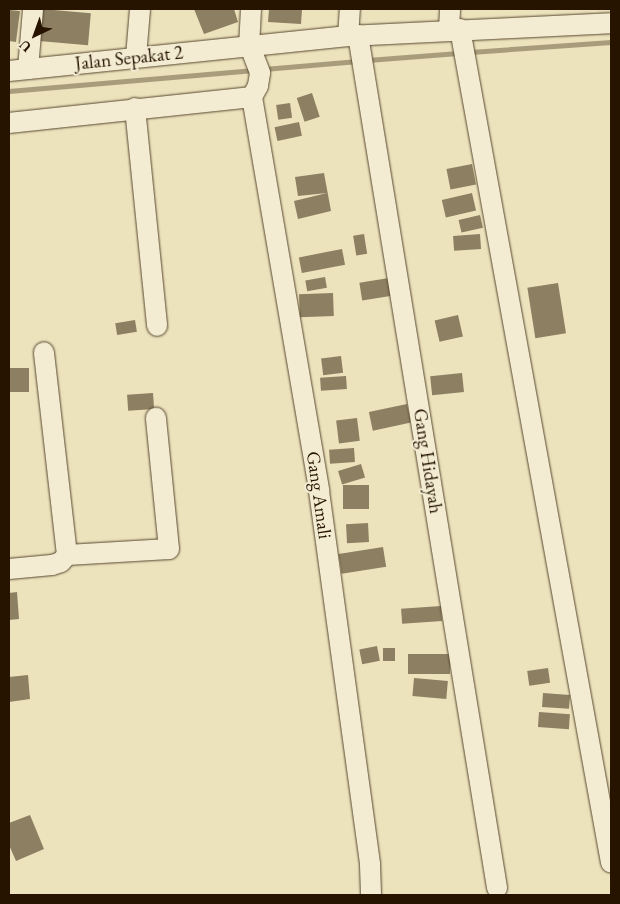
<!DOCTYPE html>
<html>
<head>
<meta charset="utf-8">
<style>
	body { margin:0 }
	#map { position:relative; width:620px; height:904px; overflow:hidden; background:#ece2bc; font-family:"EB Garamond",serif }
	div>[style] { position:absolute }
	[style*='--x'] { left:calc(var(--x)*1px); top:calc(var(--y)*1px); width:calc(var(--w)*1px); rotate:calc(var(--a)*1deg) }
	.stream>* { height:4.5px; margin:-2.25px; padding:0 2.25px; transform-origin:2.25px; border-radius:2.25px; background:#a99c7c }
	.building>* { inset:0; background:#8d7f62; transform-origin:0 0 }
	.roads { filter:drop-shadow(0 0 1px #58482f) drop-shadow(0 0 1px #58482f) }
	.minor>* { height:20px; margin:-10px; padding:0 10px; transform-origin:10px; border-radius:10px; background:#f3ecd3 }
	span { translate:-50% -50%; white-space:nowrap; text-align:center; line-height:1.15; -webkit-text-stroke:4px #f3ecd3; paint-order:stroke }
	.street-label { font-size:19px; color:#261400 }
	.frame { position:absolute; inset:0; border:10px solid #261400; pointer-events:none }
	.north { position:absolute; left:10px; top:10px; width:50px; height:50px; -webkit-text-stroke:4px #f3ecd3; paint-order:stroke; rotate:222deg; font-size:14px; font-weight:700; line-height:20px; text-align:center; color:#261400 }
	.north::after { content:''; display:block; margin:auto; width:18px; height:22px; background:#261400; clip-path:polygon(50% 0,100% 100%,50% 72%,0 100%) }
</style>
</head>
<body>
<div id="map">
	<div class="stream">
		<i style="--x:471;--y:52;--w:140;--a:-4.1"></i>
		<i style="--x:368;--y:60;--w:90;--a:-4.4"></i>
		<i style="--x:264;--y:69;--w:94;--a:-4.9"></i>
		<i style="--x:9;--y:91;--w:246;--a:-4.9"></i>
	</div>
	<div class="building">
		<i style="left:42px;top:9px;width:49px;height:32px;rotate:5deg"></i>
		<i style="clip-path:polygon(194px 9px,234px 9px,238px 22px,204px 34px)"></i>
		<i style="clip-path:polygon(269px 9px,302px 9px,301px 24px,268px 22px)"></i>
		<i style="clip-path:polygon(9px 10px,20px 11px,16px 42px,9px 41px)"></i>
		<i style="left:312px;top:93px;width:25px;height:16px;rotate:72deg"></i>
		<i style="left:290px;top:103px;width:15px;height:14px;rotate:82deg"></i>
		<i style="left:299px;top:122px;width:14px;height:25px;rotate:78deg"></i>
		<i style="left:472px;top:164px;width:21px;height:26px;rotate:79deg"></i>
		<i style="clip-path:polygon(324px 173px,331px 211px,298px 219px,294px 201px,327px 193px,298px 196px,295px 177px)"></i>
		<i style="left:472px;top:193px;width:18px;height:31px;rotate:77deg"></i>
		<i style="left:480px;top:215px;width:13px;height:22px;rotate:77deg"></i>
		<i style="left:364px;top:234px;width:20px;height:11px;rotate:81deg"></i>
		<i style="left:480px;top:234px;width:15px;height:27px;rotate:86deg"></i>
		<i style="left:342px;top:249px;width:16px;height:44px;rotate:79deg"></i>
		<i style="left:325px;top:277px;width:11px;height:20px;rotate:80deg"></i>
		<i style="left:389px;top:278px;width:18px;height:30px;rotate:81deg"></i>
		<i style="left:558px;top:283px;width:51px;height:31px;rotate:81deg"></i>
		<i style="left:333px;top:293px;width:23px;height:34px;rotate:88deg"></i>
		<i style="left:458px;top:315px;width:22px;height:24px;rotate:77deg"></i>
		<i style="left:135px;top:320px;width:12px;height:20px;rotate:81deg"></i>
		<i style="left:341px;top:356px;width:17px;height:20px;rotate:83deg"></i>
		<i style="left:9px;top:368px;width:20px;height:24px"></i>
		<i style="left:462px;top:373px;width:19px;height:32px;rotate:84deg"></i>
		<i style="left:346px;top:376px;width:13px;height:26px;rotate:86deg"></i>
		<i style="left:153px;top:393px;width:16px;height:26px;rotate:86deg"></i>
		<i style="left:407px;top:404px;width:19px;height:39px;rotate:78deg"></i>
		<i style="left:357px;top:418px;width:23px;height:21px;rotate:83deg"></i>
		<i style="left:354px;top:448px;width:14px;height:25px;rotate:86deg"></i>
		<i style="left:361px;top:464px;width:14px;height:24px;rotate:73deg"></i>
		<i style="left:343px;top:485px;width:26px;height:24px"></i>
		<i style="left:368px;top:523px;width:19px;height:22px;rotate:87deg"></i>
		<i style="left:383px;top:547px;width:20px;height:45px;rotate:81deg"></i>
		<i style="clip-path:polygon(17px 592px,19px 619px,9px 620px,9px 593px)"></i>
		<i style="left:441px;top:606px;width:15px;height:40px;rotate:86deg"></i>
		<i style="left:377px;top:646px;width:15px;height:18px;rotate:79deg"></i>
		<i style="left:383px;top:648px;width:12px;height:13px"></i>
		<i style="left:450px;top:654px;width:20px;height:42px;rotate:90deg"></i>
		<i style="left:548px;top:668px;width:15px;height:21px;rotate:82deg"></i>
		<i style="clip-path:polygon(28px 675px,30px 699px,9px 702px,9px 677px)"></i>
		<i style="left:414px;top:678px;width:34px;height:18px;rotate:5deg"></i>
		<i style="left:543px;top:693px;width:27px;height:14px;rotate:4deg"></i>
		<i style="left:539px;top:712px;width:31px;height:15px;rotate:4deg"></i>
		<i style="clip-path:polygon(30px 815px,44px 849px,16px 861px,9px 845px,9px 823px)"></i>
	</div>
	<div class="roads">
		<div class="minor">
			<i style="--x:251;--y:9;--w:35;--a:93"></i>
			<i style="--x:249;--y:44;--w:31;--a:69"></i>
			<i style="--x:260;--y:73;--w:13;--a:99"></i>
			<i style="--x:258;--y:86;--w:13;--a:119"></i>
			<i style="--x:449;--y:29;--w:20;--a:-87"></i>
			<i style="--x:460;--y:29;--w:847;--a:79.73"></i>
			<i style="--x:358;--y:35;--w:864;--a:80.74"></i>
			<i style="--x:348;--y:36;--w:27;--a:-86"></i>
			<i style="--x:136;--y:57;--w:48;--a:-85.2"></i>
			<i style="--x:28;--y:69;--w:60;--a:-85.2"></i>
			<i style="--x:9;--y:71;--w:341;--a:-5.9"></i>
			<i style="--x:348;--y:36;--w:263;--a:-2.8"></i>
			<i style="--x:252;--y:97;--w:400;--a:80.3"></i>
			<i style="--x:319;--y:491;--w:377;--a:82.2"></i>
			<i style="--x:370;--y:865;--w:30;--a:88"></i>
			<i style="--x:135;--y:108;--w:219;--a:84.2"></i>
			<i style="--x:9;--y:123;--w:244;--a:-6.1"></i>
			<i style="--x:67;--y:555;--w:102;--a:-3.4"></i>
			<i style="--x:169;--y:549;--w:132;--a:-95.7"></i>
			<i style="--x:9;--y:569;--w:43;--a:-5.3"></i>
			<i style="--x:52;--y:565;--w:9;--a:-18"></i>
			<i style="--x:61;--y:562;--w:9;--a:-49"></i>
			<i style="--x:67;--y:555;--w:204;--a:-96.5"></i>
		</div>
	</div>
	<div class="street-label">
		<span style="left:129px;top:58px;rotate:-6deg">Jalan Sepakat 2</span>
		<span style="left:428px;top:461px;rotate:81deg">Gang Hidayah</span>
		<span style="left:319px;top:495px;rotate:82deg">Gang Amali</span>
	</div>
	<div class="frame"></div>
	<div class="north">U</div>
</div>
</body>
</html>
